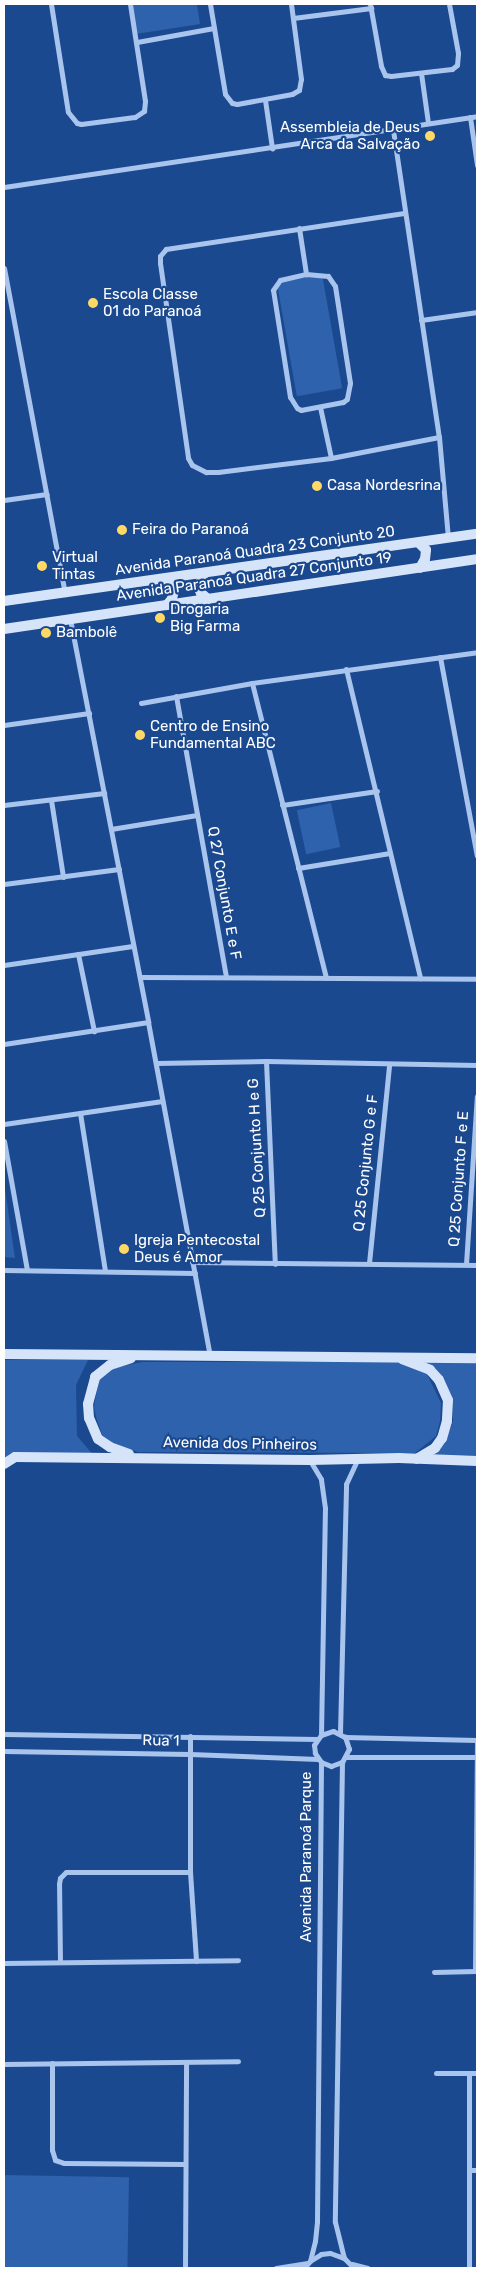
<!DOCTYPE html>
<html>
<head>
<meta charset="utf-8">
<style>
	body { margin:0 }
	#map { position:relative; width:481px; height:2272px; overflow:hidden; background:#1b498f; font-family:Rubik,sans-serif }
	div>[style] { position:absolute }
	[style*='--x'] { left:calc(var(--x)*1px); top:calc(var(--y)*1px); width:calc(var(--w)*1px); rotate:calc(var(--a)*1deg) }
	.green>* { inset:0; background:#2e62ad; transform-origin:0 0 }
	.street>* { height:5px; margin:-2.5px; padding:0 2.5px; transform-origin:2.5px; border-radius:2.5px; background:#a9c5ee }
	.secondary>* { height:10px; margin:-5px; padding:0 5px; transform-origin:5px; border-radius:5px; background:#d6e4fa }
	.dots>* { width:14px; height:14px; translate:-50% -50%; box-sizing:border-box; border:2px solid #1b498f; border-radius:50% }
	span { translate:-50% -50%; white-space:nowrap; text-align:center; line-height:1.15; -webkit-text-stroke:4.5px #1b498f; paint-order:stroke }
	.poi-label { font-size:15px; color:#fff }
	.right { translate:-100% -50%; text-align:right }
	.left { translate:0 -50%; text-align:left }
	.street-label { font-size:15px; color:#fff }
	.frame { position:absolute; inset:0; border:5px solid #fff; pointer-events:none }
</style>
</head>
<body>
<div id="map">
	<div class="green">
		<i style="clip-path:polygon(131px 4px,197px 4px,200px 24px,136px 34px)"></i>
		<i style="left:322px;top:274px;width:116px;height:46px;rotate:80deg"></i>
		<i style="left:331px;top:803px;width:45px;height:35px;rotate:78deg"></i>
		<i style="clip-path:polygon(4px 1182px,15px 1258px,4px 1257px)"></i>
		<i style="clip-path:polygon(4px 1360px,88px 1360px,76px 1385px,77px 1436px,94px 1456px,4px 1462px)"></i>
		<i style="clip-path:polygon(142px 1362px,397px 1362px,427px 1374px,441px 1403px,440px 1421px,436px 1436px,415px 1453px,138px 1452px,114px 1444px,103px 1437px,96px 1417px,94px 1406px,99px 1380px,113px 1368px)"></i>
		<i style="clip-path:polygon(427px 1362px,477px 1362px,477px 1457px,429px 1456px,446px 1440px,453px 1421px,452px 1400px,444px 1378px)"></i>
		<i style="left:4px;top:2175px;width:125px;height:93px;rotate:1deg"></i>
	</div>
	<div class="street">
		<i style="--x:51;--y:4;--w:109;--a:81.1"></i>
		<i style="--x:68;--y:112;--w:14;--a:51"></i>
		<i style="--x:77;--y:123;--w:4;--a:14"></i>
		<i style="--x:81;--y:124;--w:54;--a:-7.4"></i>
		<i style="--x:135;--y:117;--w:11;--a:-34"></i>
		<i style="--x:144;--y:111;--w:10;--a:-84"></i>
		<i style="--x:145;--y:101;--w:98;--a:-98.8"></i>
		<i style="--x:210;--y:4;--w:91;--a:80.5"></i>
		<i style="--x:225;--y:94;--w:11;--a:52"></i>
		<i style="--x:232;--y:103;--w:5;--a:11"></i>
		<i style="--x:237;--y:104;--w:56;--a:-10.3"></i>
		<i style="--x:292;--y:94;--w:8;--a:-30"></i>
		<i style="--x:299;--y:90;--w:11;--a:-80"></i>
		<i style="--x:301;--y:79;--w:76;--a:-97.6"></i>
		<i style="--x:370;--y:4;--w:63;--a:79.9"></i>
		<i style="--x:381;--y:66;--w:10;--a:66"></i>
		<i style="--x:385;--y:75;--w:6;--a:9"></i>
		<i style="--x:391;--y:76;--w:61;--a:-6.5"></i>
		<i style="--x:452;--y:69;--w:6;--a:-39"></i>
		<i style="--x:457;--y:65;--w:12;--a:-85"></i>
		<i style="--x:458;--y:53;--w:50;--a:-100.4"></i>
		<i style="--x:293;--y:18;--w:79;--a:-7.3"></i>
		<i style="--x:137;--y:42;--w:78;--a:-10.3"></i>
		<i style="--x:421;--y:73;--w:50;--a:82"></i>
		<i style="--x:265;--y:100;--w:49;--a:81.7"></i>
		<i style="--x:470;--y:117;--w:49;--a:81.7"></i>
		<i style="--x:393;--y:130;--w:310;--a:81.5"></i>
		<i style="--x:439;--y:437;--w:101;--a:84.9"></i>
		<i style="--x:4;--y:187;--w:478;--a:-8.5"></i>
		<i style="--x:404;--y:213;--w:241;--a:171.4"></i>
		<i style="--x:166;--y:249;--w:9;--a:131"></i>
		<i style="--x:160;--y:256;--w:7;--a:90"></i>
		<i style="--x:160;--y:263;--w:197;--a:81.8"></i>
		<i style="--x:188;--y:458;--w:8;--a:60"></i>
		<i style="--x:192;--y:465;--w:16;--a:27"></i>
		<i style="--x:206;--y:472;--w:12;--a:0"></i>
		<i style="--x:218;--y:472;--w:114;--a:-7.1"></i>
		<i style="--x:331;--y:458;--w:110;--a:-11"></i>
		<i style="--x:299;--y:228;--w:47;--a:81.3"></i>
		<i style="--x:4;--y:268;--w:332;--a:79.4"></i>
		<i style="--x:306;--y:274;--w:22;--a:5"></i>
		<i style="--x:328;--y:276;--w:12;--a:55"></i>
		<i style="--x:335;--y:286;--w:98;--a:81.2"></i>
		<i style="--x:350;--y:383;--w:16;--a:101"></i>
		<i style="--x:347;--y:399;--w:5;--a:143"></i>
		<i style="--x:343;--y:402;--w:43;--a:169.2"></i>
		<i style="--x:301;--y:410;--w:4;--a:-153"></i>
		<i style="--x:297;--y:408;--w:13;--a:-122"></i>
		<i style="--x:290;--y:397;--w:108;--a:-99"></i>
		<i style="--x:273;--y:290;--w:12;--a:-55"></i>
		<i style="--x:280;--y:280;--w:27;--a:-13"></i>
		<i style="--x:421;--y:320;--w:57;--a:-8.1"></i>
		<i style="--x:320;--y:407;--w:52;--a:77.8"></i>
		<i style="--x:4;--y:500;--w:43;--a:-7.9"></i>
		<i style="--x:70;--y:619;--w:410;--a:79"></i>
		<i style="--x:148;--y:1022;--w:340;--a:79.5"></i>
		<i style="--x:440;--y:657;--w:202;--a:79.5"></i>
		<i style="--x:346;--y:669;--w:318;--a:76.5"></i>
		<i style="--x:252;--y:683;--w:304;--a:75.9"></i>
		<i style="--x:176;--y:696;--w:284;--a:79.9"></i>
		<i style="--x:141;--y:703;--w:113;--a:-10.2"></i>
		<i style="--x:252;--y:683;--w:227;--a:-7.8"></i>
		<i style="--x:4;--y:725;--w:86;--a:-8"></i>
		<i style="--x:51;--y:800;--w:78;--a:81.1"></i>
		<i style="--x:4;--y:805;--w:101;--a:-6.8"></i>
		<i style="--x:282;--y:805;--w:96;--a:-8.4"></i>
		<i style="--x:111;--y:829;--w:87;--a:-9.2"></i>
		<i style="--x:298;--y:868;--w:93;--a:-9.3"></i>
		<i style="--x:4;--y:884;--w:116;--a:-7.4"></i>
		<i style="--x:78;--y:954;--w:79;--a:78.3"></i>
		<i style="--x:4;--y:965;--w:130;--a:-8.4"></i>
		<i style="--x:140;--y:977;--w:337;--a:0.3"></i>
		<i style="--x:4;--y:1044;--w:146;--a:-8.7"></i>
		<i style="--x:266;--y:1061;--w:203;--a:87.5"></i>
		<i style="--x:156;--y:1063;--w:110;--a:-1"></i>
		<i style="--x:266;--y:1061;--w:211;--a:1.1"></i>
		<i style="--x:80;--y:1113;--w:159;--a:81"></i>
		<i style="--x:4;--y:1124;--w:160;--a:-8.3"></i>
		<i style="--x:4;--y:1141;--w:131;--a:79.9"></i>
		<i style="--x:192;--y:1262;--w:285;--a:0.6"></i>
		<i style="--x:369;--y:1263;--w:199;--a:-84.2"></i>
		<i style="--x:466;--y:1264;--w:168;--a:-86.3"></i>
		<i style="--x:4;--y:1270;--w:191;--a:0.9"></i>
		<i style="--x:340;--y:1733;--w:249;--a:-88.6"></i>
		<i style="--x:346;--y:1484;--w:29;--a:-65"></i>
		<i style="--x:4;--y:1734;--w:313;--a:0.9"></i>
		<i style="--x:321;--y:1735;--w:13;--a:-18"></i>
		<i style="--x:333;--y:1731;--w:13;--a:27"></i>
		<i style="--x:345;--y:1737;--w:132;--a:1.3"></i>
		<i style="--x:190;--y:1736;--w:136;--a:90"></i>
		<i style="--x:190;--y:1872;--w:89;--a:86.1"></i>
		<i style="--x:4;--y:1751;--w:186;--a:0.9"></i>
		<i style="--x:190;--y:1754;--w:128;--a:2.2"></i>
		<i style="--x:347;--y:1757;--w:130;--a:0"></i>
		<i style="--x:321;--y:1762;--w:11;--a:22"></i>
		<i style="--x:331;--y:1766;--w:12;--a:-20"></i>
		<i style="--x:342;--y:1762;--w:15;--a:-62"></i>
		<i style="--x:349;--y:1749;--w:13;--a:-108"></i>
		<i style="--x:342;--y:1762;--w:460;--a:90.9"></i>
		<i style="--x:335;--y:2222;--w:37;--a:76"></i>
		<i style="--x:60;--y:1962;--w:78;--a:-90.7"></i>
		<i style="--x:59;--y:1884;--w:6;--a:-81"></i>
		<i style="--x:60;--y:1878;--w:8;--a:-45"></i>
		<i style="--x:66;--y:1872;--w:124;--a:0"></i>
		<i style="--x:4;--y:1963;--w:234;--a:-0.7"></i>
		<i style="--x:475;--y:1971;--w:231;--a:-89.5"></i>
		<i style="--x:434;--y:1972;--w:42;--a:-1.4"></i>
		<i style="--x:52;--y:2063;--w:87;--a:90"></i>
		<i style="--x:52;--y:2150;--w:10;--a:73"></i>
		<i style="--x:55;--y:2160;--w:9;--a:18"></i>
		<i style="--x:64;--y:2163;--w:121;--a:0.5"></i>
		<i style="--x:4;--y:2064;--w:234;--a:-0.7"></i>
		<i style="--x:436;--y:2073;--w:41;--a:0"></i>
		<i style="--x:469;--y:2073;--w:195;--a:90"></i>
		<i style="--x:469;--y:2170;--w:8;--a:0"></i>
		<i style="--x:310;--y:2261;--w:21;--a:-76"></i>
		<i style="--x:315;--y:2241;--w:19;--a:-84"></i>
		<i style="--x:317;--y:2222;--w:460;--a:-89.5"></i>
		<i style="--x:321;--y:1762;--w:11;--a:-124"></i>
		<i style="--x:315;--y:1753;--w:8;--a:-97"></i>
		<i style="--x:314;--y:1745;--w:12;--a:-55"></i>
		<i style="--x:321;--y:1735;--w:227;--a:-89"></i>
		<i style="--x:325;--y:1508;--w:29;--a:-98"></i>
		<i style="--x:321;--y:1479;--w:21;--a:-121"></i>
		<i style="--x:352;--y:2264;--w:16;--a:14"></i>
		<i style="--x:185;--y:2268;--w:206;--a:-89.7"></i>
		<i style="--x:276;--y:2268;--w:32;--a:-9"></i>
		<i style="--x:304;--y:2268;--w:9;--a:-49"></i>
		<i style="--x:310;--y:2261;--w:13;--a:-32"></i>
		<i style="--x:321;--y:2254;--w:9;--a:-6"></i>
		<i style="--x:330;--y:2253;--w:15;--a:20"></i>
		<i style="--x:344;--y:2258;--w:14;--a:45"></i>
	</div>
	<div class="secondary">
		<i style="--x:419;--y:543;--w:10;--a:45"></i>
		<i style="--x:426;--y:550;--w:9;--a:96"></i>
		<i style="--x:425;--y:559;--w:10;--a:119"></i>
		<i style="--x:204;--y:574;--w:14;--a:115"></i>
		<i style="--x:198;--y:587;--w:7;--a:63"></i>
		<i style="--x:201;--y:593;--w:9;--a:41"></i>
		<i style="--x:165;--y:580;--w:12;--a:31"></i>
		<i style="--x:175;--y:586;--w:13;--a:103"></i>
		<i style="--x:172;--y:599;--w:8;--a:130"></i>
		<i style="--x:4;--y:601;--w:478;--a:-8.1"></i>
		<i style="--x:4;--y:629;--w:478;--a:-8.4"></i>
		<i style="--x:4;--y:1354;--w:473;--a:0.5"></i>
		<i style="--x:402;--y:1359;--w:30;--a:21"></i>
		<i style="--x:430;--y:1370;--w:13;--a:48"></i>
		<i style="--x:439;--y:1380;--w:22;--a:66"></i>
		<i style="--x:448;--y:1400;--w:21;--a:93"></i>
		<i style="--x:447;--y:1421;--w:18;--a:106"></i>
		<i style="--x:442;--y:1438;--w:12;--a:125"></i>
		<i style="--x:435;--y:1448;--w:21;--a:149"></i>
		<i style="--x:129;--y:1454;--w:20;--a:-160"></i>
		<i style="--x:110;--y:1447;--w:14;--a:-146"></i>
		<i style="--x:98;--y:1439;--w:23;--a:-113"></i>
		<i style="--x:89;--y:1418;--w:14;--a:-94"></i>
		<i style="--x:88;--y:1404;--w:28;--a:-75"></i>
		<i style="--x:95;--y:1377;--w:19;--a:-39"></i>
		<i style="--x:110;--y:1365;--w:22;--a:-18"></i>
		<i style="--x:4;--y:1464;--w:13;--a:-32"></i>
		<i style="--x:15;--y:1457;--w:295;--a:0.6"></i>
		<i style="--x:310;--y:1460;--w:89;--a:-1.3"></i>
		<i style="--x:399;--y:1458;--w:78;--a:2.2"></i>
	</div>
	<div class="dots">
		<i style="left:430px;top:136px;background:#ffd966"></i>
		<i style="left:93px;top:303px;background:#ffd966"></i>
		<i style="left:317px;top:486px;background:#ffd966"></i>
		<i style="left:122px;top:530px;background:#ffd966"></i>
		<i style="left:42px;top:566px;background:#ffd966"></i>
		<i style="left:160px;top:618px;background:#ffd966"></i>
		<i style="left:46px;top:633px;background:#ffd966"></i>
		<i style="left:140px;top:735px;background:#ffd966"></i>
		<i style="left:124px;top:1249px;background:#ffd966"></i>
	</div>
	<div class="poi-label">
		<span class="right" style="left:420px;top:136px">Assembleia de Deus<br>Arca da Salvação</span>
		<span class="left" style="left:103px;top:303px">Escola Classe<br>01 do Paranoá</span>
		<span class="left" style="left:327px;top:486px">Casa Nordesrina</span>
		<span class="left" style="left:132px;top:530px">Feira do Paranoá</span>
		<span class="left" style="left:52px;top:566px">Virtual<br>Tintas</span>
		<span class="left" style="left:170px;top:618px">Drogaria<br>Big Farma</span>
		<span class="left" style="left:56px;top:633px">Bambolê</span>
		<span class="left" style="left:150px;top:735px">Centro de Ensino<br>Fundamental ABC</span>
		<span class="left" style="left:134px;top:1249px">Igreja Pentecostal<br>Deus é Amor</span>
	</div>
	<div class="street-label">
		<span style="left:255px;top:551px;rotate:-8deg">Avenida Paranoá Quadra 23 Conjunto 20</span>
		<span style="left:254px;top:577px;rotate:-8deg">Avenida Paranoá Quadra 27 Conjunto 19</span>
		<span style="left:224px;top:893px;rotate:80deg">Q 27 Conjunto E e F</span>
		<span style="left:257px;top:1148px;rotate:-93deg">Q 25 Conjunto H e G</span>
		<span style="left:366px;top:1163px;rotate:-84deg">Q 25 Conjunto G e F</span>
		<span style="left:459px;top:1179px;rotate:-86deg">Q 25 Conjunto F e E</span>
		<span style="left:240px;top:1444px;rotate:1deg">Avenida dos Pinheiros</span>
		<span style="left:161px;top:1741px;rotate:1deg">Rua 1</span>
		<span style="left:307px;top:1857px;rotate:-90deg">Avenida Paranoá Parque</span>
	</div>
	<div class="frame"></div>
</div>
</body>
</html>
